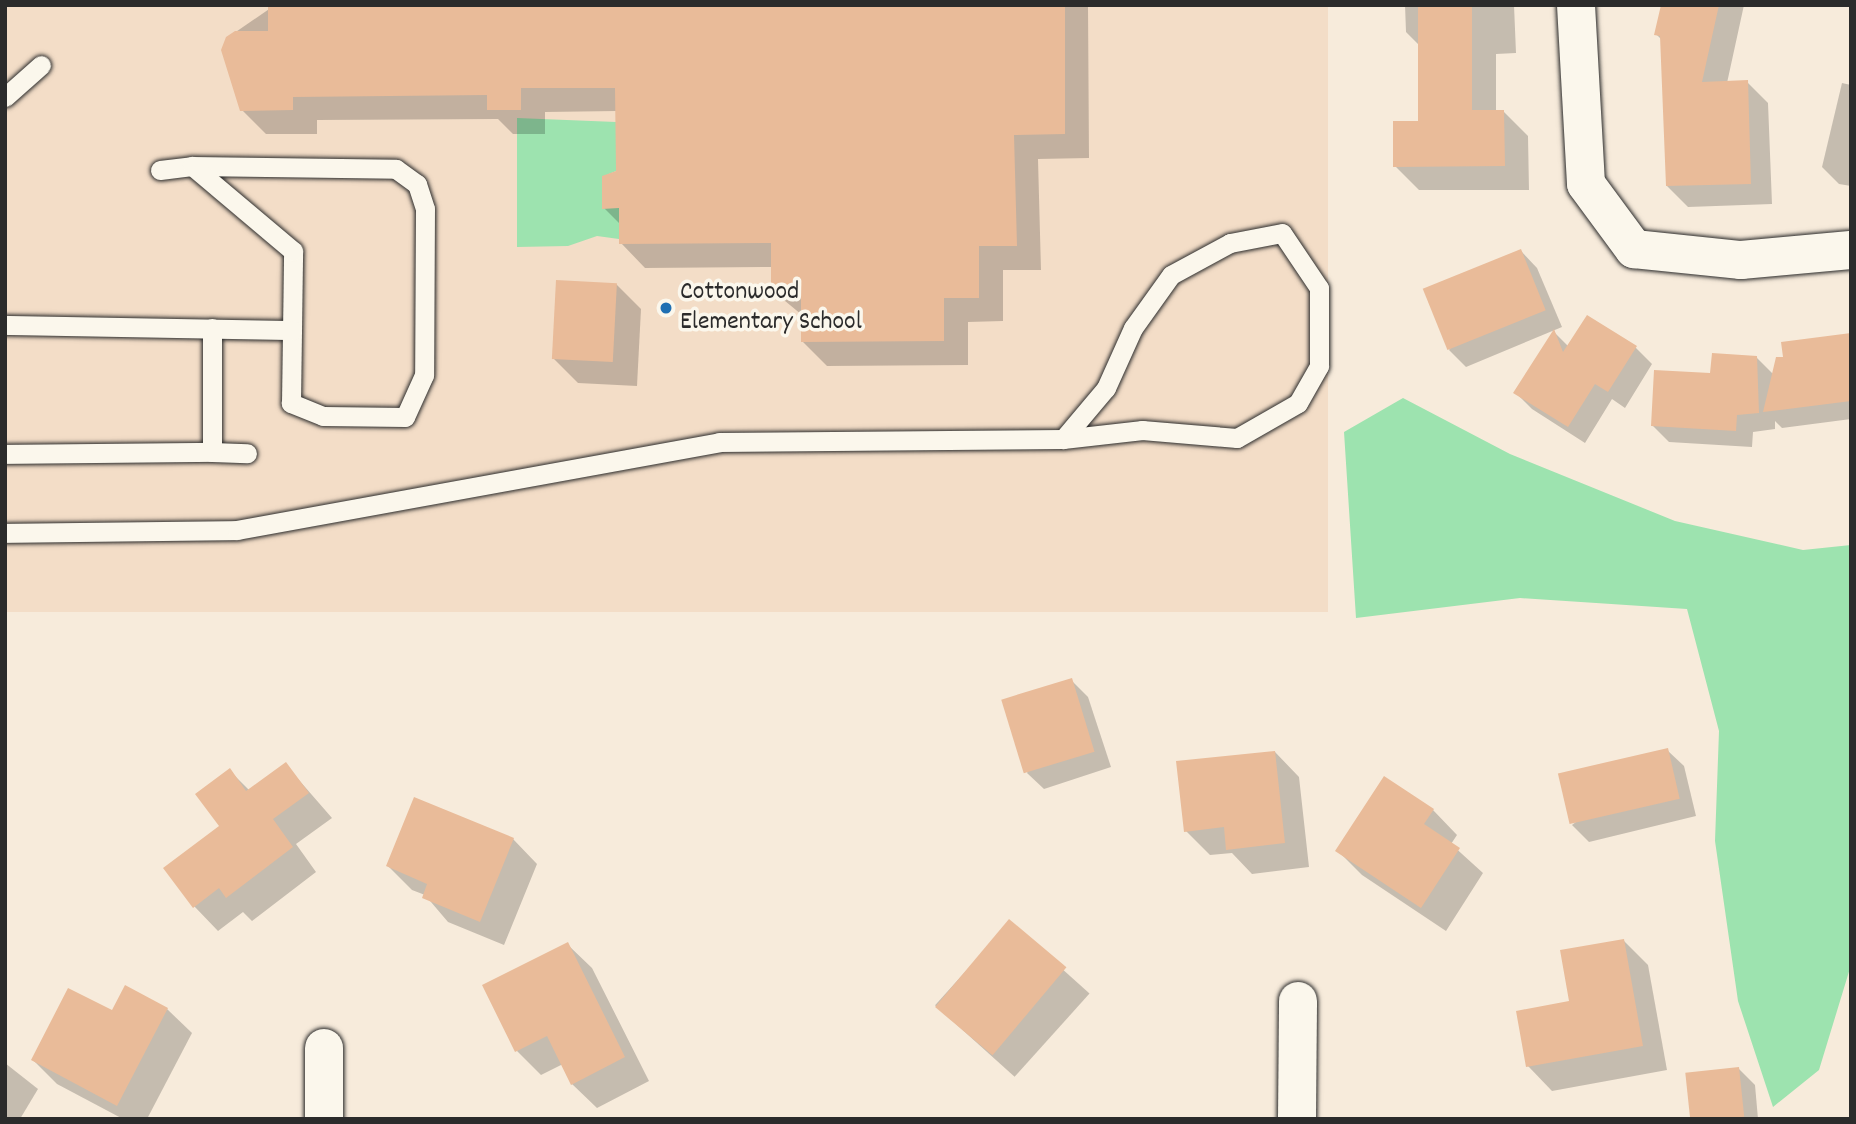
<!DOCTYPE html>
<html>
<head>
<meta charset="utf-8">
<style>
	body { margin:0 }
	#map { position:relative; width:1856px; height:1124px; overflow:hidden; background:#f7ebdb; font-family:Dekko,sans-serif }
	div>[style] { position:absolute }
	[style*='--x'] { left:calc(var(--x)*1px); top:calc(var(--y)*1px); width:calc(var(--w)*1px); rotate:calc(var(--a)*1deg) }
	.built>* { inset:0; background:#f3ddc7; transform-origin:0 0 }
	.green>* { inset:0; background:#9de3af }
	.shadow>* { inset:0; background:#0003; transform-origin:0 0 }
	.building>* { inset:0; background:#e9bb99; transform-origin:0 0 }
	.roads { filter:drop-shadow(0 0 2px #2b2b2b) drop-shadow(0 0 2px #2b2b2b) }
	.service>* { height:19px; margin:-9.5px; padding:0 9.5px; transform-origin:9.5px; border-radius:9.5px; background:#fbf7ec }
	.minor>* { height:38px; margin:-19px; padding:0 19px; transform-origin:19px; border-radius:19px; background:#fbf7ec }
	.dots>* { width:19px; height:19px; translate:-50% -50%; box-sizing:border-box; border:4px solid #fbf7ec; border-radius:50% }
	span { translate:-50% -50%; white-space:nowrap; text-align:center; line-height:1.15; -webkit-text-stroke:7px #fbf7ec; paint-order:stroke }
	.poi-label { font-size:26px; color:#2b2b2b }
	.left { translate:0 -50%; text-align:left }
	.frame { position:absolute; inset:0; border:7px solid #2b2b2b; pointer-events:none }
</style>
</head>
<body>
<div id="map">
	<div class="built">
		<i style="left:5px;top:5px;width:1323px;height:607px"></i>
	</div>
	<div class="green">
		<i style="clip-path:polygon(517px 118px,616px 122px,616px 171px,602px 177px,603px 208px,619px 208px,619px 239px,597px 236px,568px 246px,517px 247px)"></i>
		<i style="clip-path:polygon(1403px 398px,1510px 454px,1675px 521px,1803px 550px,1851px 545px,1851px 965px,1819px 1070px,1773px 1107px,1738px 1001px,1715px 841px,1719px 731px,1687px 609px,1520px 598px,1356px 618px,1344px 432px)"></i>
	</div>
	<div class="shadow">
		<i style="clip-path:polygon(275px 5px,1088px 5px,1089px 158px,1038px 159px,1041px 270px,1003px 270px,1003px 321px,968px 322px,968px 365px,827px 366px,802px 341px,802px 315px,773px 291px,773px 267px,645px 268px,621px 243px,621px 225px,604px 208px,617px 172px,617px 111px,545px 112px,545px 134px,513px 134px,498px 119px,317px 120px,317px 134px,266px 134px,242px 110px,227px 38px)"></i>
		<i style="clip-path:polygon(1405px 5px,1514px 5px,1516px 53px,1496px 54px,1496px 112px,1504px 112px,1528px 136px,1529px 190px,1419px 190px,1395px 166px,1420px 123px,1420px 46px,1406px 32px)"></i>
		<i style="clip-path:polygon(1663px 5px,1744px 5px,1727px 83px,1747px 82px,1768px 103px,1772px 204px,1688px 207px,1667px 186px,1662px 40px,1656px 34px)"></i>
		<i style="clip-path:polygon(1842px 83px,1851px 85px,1851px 186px,1839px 184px,1822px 167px)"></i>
		<i style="clip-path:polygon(1521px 251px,1537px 268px,1562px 327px,1466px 367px,1449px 350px)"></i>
		<i style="clip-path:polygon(616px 284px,641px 309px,637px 386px,578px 383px,554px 359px)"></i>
		<i style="clip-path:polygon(1554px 332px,1569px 347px,1636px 348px,1652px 364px,1625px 408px,1612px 399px,1585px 443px,1532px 409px,1516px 393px)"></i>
		<i style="clip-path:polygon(1851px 335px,1851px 419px,1782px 428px,1775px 421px,1775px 429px,1753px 432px,1752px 447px,1669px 442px,1653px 426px,1712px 374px,1756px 357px,1774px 375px,1785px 359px)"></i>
		<i style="clip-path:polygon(1071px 680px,1088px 697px,1111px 767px,1044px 789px,1027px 773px)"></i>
		<i style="clip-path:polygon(1667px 750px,1684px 766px,1696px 816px,1589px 842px,1572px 825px)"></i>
		<i style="clip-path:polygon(1275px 752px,1299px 777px,1309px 867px,1252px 874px,1232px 853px,1210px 855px,1186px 831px)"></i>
		<i style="clip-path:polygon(285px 764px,332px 818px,296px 844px,316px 872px,252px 921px,243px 912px,218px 931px,194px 906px,221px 826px,230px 771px,250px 791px)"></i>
		<i style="clip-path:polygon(1433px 810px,1457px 835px,1451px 844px,1483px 873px,1446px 931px,1362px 875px,1338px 851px)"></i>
		<i style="clip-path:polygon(513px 839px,537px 864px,504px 945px,448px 922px,425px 895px,412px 890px,388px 866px)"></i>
		<i style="left:1010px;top:922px;width:107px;height:112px;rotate:42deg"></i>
		<i style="clip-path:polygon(1624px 941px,1648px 965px,1667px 1070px,1552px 1091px,1528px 1066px,1571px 1003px)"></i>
		<i style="clip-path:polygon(567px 944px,592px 968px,649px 1081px,597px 1108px,572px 1084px,563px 1064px,541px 1075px,517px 1051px)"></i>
		<i style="clip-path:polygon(167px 1009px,192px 1033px,147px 1119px,123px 1119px,57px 1084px,33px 1060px,112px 1013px)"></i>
		<i style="clip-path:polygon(5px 1063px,38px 1089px,20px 1119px,5px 1119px)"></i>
		<i style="clip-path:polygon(1738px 1068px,1755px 1085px,1758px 1119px,1691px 1119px)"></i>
	</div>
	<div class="building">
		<i style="clip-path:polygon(268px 5px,1065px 5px,1065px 134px,1014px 135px,1017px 246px,979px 246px,979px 298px,944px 298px,944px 341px,801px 342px,801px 292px,771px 292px,771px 243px,619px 244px,619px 208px,602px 209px,602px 176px,616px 171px,615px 88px,521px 88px,521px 110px,487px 110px,487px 95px,293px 97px,293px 110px,240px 111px,221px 50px,226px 37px,235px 31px,268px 31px)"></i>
		<i style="clip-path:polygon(1418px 5px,1472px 5px,1472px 110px,1504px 110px,1505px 166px,1393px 167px,1393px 121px,1418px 121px)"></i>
		<i style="clip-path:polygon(1661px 5px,1719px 5px,1702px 82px,1748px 80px,1751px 184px,1666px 186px,1660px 36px,1654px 35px)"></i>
		<i style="left:1521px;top:249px;width:66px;height:106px;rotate:68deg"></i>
		<i style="left:556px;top:280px;width:61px;height:79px;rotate:3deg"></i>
		<i style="clip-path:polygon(1587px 315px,1637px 346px,1608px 392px,1595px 384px,1568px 427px,1513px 393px,1554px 329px,1563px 352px)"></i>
		<i style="clip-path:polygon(1851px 333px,1851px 401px,1763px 412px,1776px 357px,1783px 357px,1781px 342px)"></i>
		<i style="clip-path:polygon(1712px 353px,1757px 356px,1759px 413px,1737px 415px,1736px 431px,1651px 426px,1654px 370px,1710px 373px)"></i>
		<i style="left:1072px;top:678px;width:77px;height:74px;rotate:73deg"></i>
		<i style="left:1668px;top:748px;width:52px;height:113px;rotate:77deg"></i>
		<i style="clip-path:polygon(1275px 751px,1285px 843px,1226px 850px,1224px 827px,1184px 832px,1176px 761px)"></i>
		<i style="clip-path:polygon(286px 762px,309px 793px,273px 819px,293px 847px,226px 898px,219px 888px,193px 908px,163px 868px,219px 826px,195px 794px,230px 768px,246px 791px)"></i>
		<i style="clip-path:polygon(1384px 776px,1434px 809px,1424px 824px,1460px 848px,1421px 908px,1335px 851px)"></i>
		<i style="clip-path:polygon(414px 797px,514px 838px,480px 922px,422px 898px,427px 884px,386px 866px)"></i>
		<i style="left:1009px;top:919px;width:75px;height:115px;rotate:40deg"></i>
		<i style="clip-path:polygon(1624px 939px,1643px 1046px,1526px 1067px,1516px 1011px,1569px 1001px,1560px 950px)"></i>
		<i style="clip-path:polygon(568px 942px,625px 1057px,571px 1085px,547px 1036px,515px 1052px,482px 985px)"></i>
		<i style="clip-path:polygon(125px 985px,168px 1008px,117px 1106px,31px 1060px,68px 988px,112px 1010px)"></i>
		<i style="left:1739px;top:1067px;width:50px;height:54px;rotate:84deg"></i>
	</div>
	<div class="roads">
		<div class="service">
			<i style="--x:5;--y:97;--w:48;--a:-41.6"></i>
			<i style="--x:160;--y:170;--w:32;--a:-7"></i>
			<i style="--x:192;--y:166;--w:204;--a:0.8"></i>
			<i style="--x:396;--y:169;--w:26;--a:36"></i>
			<i style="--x:417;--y:184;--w:26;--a:72"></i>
			<i style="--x:425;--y:209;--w:166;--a:90.3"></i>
			<i style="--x:424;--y:375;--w:46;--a:114.3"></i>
			<i style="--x:405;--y:417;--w:82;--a:-179.3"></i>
			<i style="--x:323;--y:416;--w:35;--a:-158"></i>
			<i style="--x:291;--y:403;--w:152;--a:-89.2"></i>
			<i style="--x:293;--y:251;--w:132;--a:-139.9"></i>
			<i style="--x:5;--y:325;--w:287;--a:1"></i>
			<i style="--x:212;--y:452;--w:35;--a:2"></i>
			<i style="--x:5;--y:454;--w:207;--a:-0.6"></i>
			<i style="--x:212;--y:452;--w:124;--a:-90"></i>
			<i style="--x:5;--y:533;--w:232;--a:-0.7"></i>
			<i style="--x:237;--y:530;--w:490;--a:-10.3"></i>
			<i style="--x:719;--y:442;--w:344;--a:-0.5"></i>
			<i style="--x:1063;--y:439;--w:80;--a:-6.5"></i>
			<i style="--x:1142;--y:430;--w:95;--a:4.8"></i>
			<i style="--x:1237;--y:438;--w:70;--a:-29.8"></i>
			<i style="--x:1298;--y:403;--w:43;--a:-60.4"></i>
			<i style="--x:1319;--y:366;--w:78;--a:-90"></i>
			<i style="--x:1319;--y:288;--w:66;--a:-123.9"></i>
			<i style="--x:1282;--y:233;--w:53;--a:169.1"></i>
			<i style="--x:1230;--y:243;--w:67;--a:151.5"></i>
			<i style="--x:1171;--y:275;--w:65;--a:125.6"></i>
			<i style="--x:1133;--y:328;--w:66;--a:114.2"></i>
			<i style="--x:1106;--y:388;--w:67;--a:130.1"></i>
		</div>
		<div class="minor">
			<i style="--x:1576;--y:5;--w:179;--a:86.8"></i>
			<i style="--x:1586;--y:184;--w:81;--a:53.6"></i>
			<i style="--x:1634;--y:249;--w:108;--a:5.9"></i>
			<i style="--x:1741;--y:260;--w:110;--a:-5.2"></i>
			<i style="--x:324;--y:1048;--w:71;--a:90"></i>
			<i style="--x:1297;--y:1119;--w:118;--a:-89.5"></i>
		</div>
	</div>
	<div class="dots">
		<i style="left:666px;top:308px;background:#1f6fb2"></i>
	</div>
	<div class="poi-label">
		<span class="left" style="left:680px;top:308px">Cottonwood<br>Elementary School</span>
	</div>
	<div class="frame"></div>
</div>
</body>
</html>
